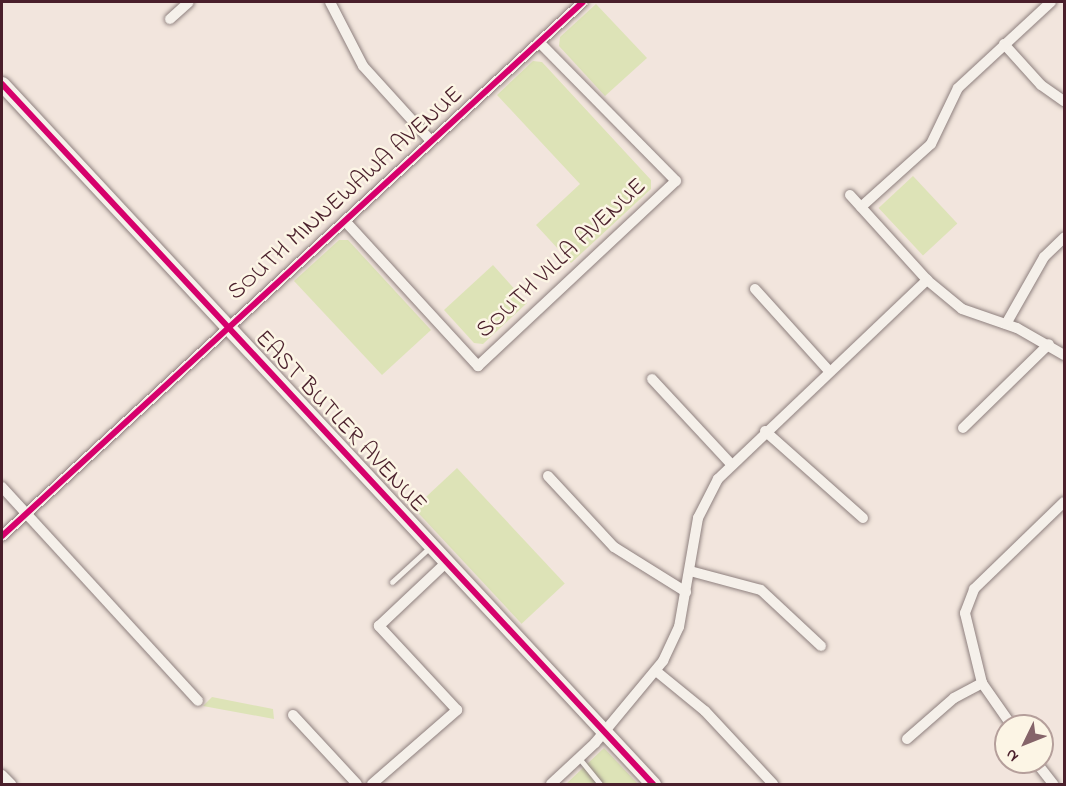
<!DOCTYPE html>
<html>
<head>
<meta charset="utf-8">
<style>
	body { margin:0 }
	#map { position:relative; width:1066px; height:786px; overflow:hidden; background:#f2e5dd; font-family:"Indie Flower",sans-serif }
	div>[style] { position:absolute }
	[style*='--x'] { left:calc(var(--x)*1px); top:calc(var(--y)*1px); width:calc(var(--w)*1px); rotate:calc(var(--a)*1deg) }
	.green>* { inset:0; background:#dde3b7; transform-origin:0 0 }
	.roads { filter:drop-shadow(0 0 2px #8e807e) drop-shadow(0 0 2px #8e807e) }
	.lane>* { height:5px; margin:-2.5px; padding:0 2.5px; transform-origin:2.5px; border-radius:2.5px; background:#f5f0ea }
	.street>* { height:10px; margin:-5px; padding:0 5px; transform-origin:5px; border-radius:5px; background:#f5f0ea }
	.secondary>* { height:15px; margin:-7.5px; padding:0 7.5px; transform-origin:7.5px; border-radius:7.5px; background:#f5f0ea }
	.cycleway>* { height:6px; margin:-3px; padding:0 3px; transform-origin:3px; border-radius:3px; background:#d6006c }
	span { translate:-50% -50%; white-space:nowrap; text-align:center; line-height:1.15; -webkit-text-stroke:5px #fcf5e5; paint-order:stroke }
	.street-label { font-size:24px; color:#4a1f2b }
	.frame { position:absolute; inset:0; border:3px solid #4a1f2b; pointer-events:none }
	.north { position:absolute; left:994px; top:714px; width:60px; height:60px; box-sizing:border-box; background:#fcf5e5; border:2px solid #b59f9b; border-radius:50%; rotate:227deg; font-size:16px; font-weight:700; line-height:24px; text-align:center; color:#4a1f2b }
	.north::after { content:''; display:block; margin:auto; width:21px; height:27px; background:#856469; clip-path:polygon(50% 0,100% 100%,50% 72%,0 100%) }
</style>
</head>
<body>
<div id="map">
	<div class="green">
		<i style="clip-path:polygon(596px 4px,647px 58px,605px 96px,559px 46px,560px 37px)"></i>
		<i style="clip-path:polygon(533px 61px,542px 62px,651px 180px,651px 189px,571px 263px,536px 225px,580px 184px,497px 95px)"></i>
		<i style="left:913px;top:176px;width:65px;height:47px;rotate:47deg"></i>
		<i style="clip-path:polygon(339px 240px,348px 240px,431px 330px,382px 375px,294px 281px)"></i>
		<i style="clip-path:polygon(493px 265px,527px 303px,483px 344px,474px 343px,444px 310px)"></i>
		<i style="left:457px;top:468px;width:158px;height:59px;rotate:47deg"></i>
		<i style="clip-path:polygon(212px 697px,273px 709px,274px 719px,203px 706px)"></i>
		<i style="clip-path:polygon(604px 748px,638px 784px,566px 784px)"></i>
	</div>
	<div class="roads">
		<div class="lane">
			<i style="--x:392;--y:582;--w:52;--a:-42.6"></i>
			<i style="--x:579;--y:758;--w:33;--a:51"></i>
		</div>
		<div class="street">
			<i style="--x:330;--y:2;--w:72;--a:62.7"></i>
			<i style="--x:363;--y:66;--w:101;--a:47.8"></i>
			<i style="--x:170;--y:19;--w:25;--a:-42"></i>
			<i style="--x:1004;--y:44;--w:55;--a:47.9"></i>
			<i style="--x:1041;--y:85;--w:28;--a:35"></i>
			<i style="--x:850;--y:195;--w:115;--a:47.8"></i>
			<i style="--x:927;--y:280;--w:45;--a:39.6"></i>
			<i style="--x:962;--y:309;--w:58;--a:19.1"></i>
			<i style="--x:1017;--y:328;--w:54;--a:29.9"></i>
			<i style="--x:861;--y:207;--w:94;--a:-42"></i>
			<i style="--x:931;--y:144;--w:62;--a:-64.3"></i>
			<i style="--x:958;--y:88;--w:127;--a:-42.8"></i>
			<i style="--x:345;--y:221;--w:197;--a:47.5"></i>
			<i style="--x:478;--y:366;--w:271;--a:-43.1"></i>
			<i style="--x:676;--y:181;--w:195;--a:-134.6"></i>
			<i style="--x:755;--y:289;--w:110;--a:47.9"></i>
			<i style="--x:1006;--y:324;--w:77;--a:-60.4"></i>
			<i style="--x:1044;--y:257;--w:28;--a:-44"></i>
			<i style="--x:652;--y:379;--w:116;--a:47.1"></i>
			<i style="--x:963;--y:428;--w:120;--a:-44.3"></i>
			<i style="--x:765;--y:431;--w:131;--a:41.6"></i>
			<i style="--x:548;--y:476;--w:97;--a:47.1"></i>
			<i style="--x:614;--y:547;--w:85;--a:32"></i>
			<i style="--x:2;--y:487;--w:290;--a:47.5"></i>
			<i style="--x:2;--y:536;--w:789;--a:-42.59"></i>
			<i style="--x:690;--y:571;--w:73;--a:15"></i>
			<i style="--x:761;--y:590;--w:82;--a:43"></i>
			<i style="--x:656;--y:671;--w:63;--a:39.2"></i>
			<i style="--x:705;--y:711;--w:100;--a:47"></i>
			<i style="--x:982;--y:683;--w:52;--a:55.1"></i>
			<i style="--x:293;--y:715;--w:94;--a:47.2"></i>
			<i style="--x:907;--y:739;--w:62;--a:-41.1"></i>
			<i style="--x:954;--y:698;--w:32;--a:-28"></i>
			<i style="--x:982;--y:683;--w:72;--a:-103.7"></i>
			<i style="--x:965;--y:613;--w:26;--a:-69"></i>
			<i style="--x:974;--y:589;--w:125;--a:-44"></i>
			<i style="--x:1036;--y:762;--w:28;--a:52"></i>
			<i style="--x:2;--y:775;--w:13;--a:45"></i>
			<i style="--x:372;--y:784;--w:113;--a:-41"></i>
			<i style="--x:457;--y:710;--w:115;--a:-132.9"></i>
			<i style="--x:379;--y:626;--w:93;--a:-43.3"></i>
			<i style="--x:551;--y:784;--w:60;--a:-43"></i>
			<i style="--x:595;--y:743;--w:107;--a:-50.3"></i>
			<i style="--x:663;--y:661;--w:38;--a:-65"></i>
			<i style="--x:679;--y:627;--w:111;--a:-80.1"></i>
			<i style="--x:698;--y:518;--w:44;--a:-62.9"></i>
			<i style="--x:718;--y:479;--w:289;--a:-43.6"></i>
		</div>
		<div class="secondary">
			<i style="--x:2;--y:84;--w:956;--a:47.08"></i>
		</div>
	</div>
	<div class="cycleway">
		<i style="--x:2;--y:84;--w:956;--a:47.08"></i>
		<i style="--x:2;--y:536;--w:789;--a:-42.59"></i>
	</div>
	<div class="street-label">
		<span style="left:346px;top:194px;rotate:-42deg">SOUTH MINNEWAWA AVENUE</span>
		<span style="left:562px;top:259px;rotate:-43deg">SOUTH VILLA AVENUE</span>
		<span style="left:340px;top:422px;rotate:47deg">EAST BUTLER AVENUE</span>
	</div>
	<div class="frame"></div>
	<div class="north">N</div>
</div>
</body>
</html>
